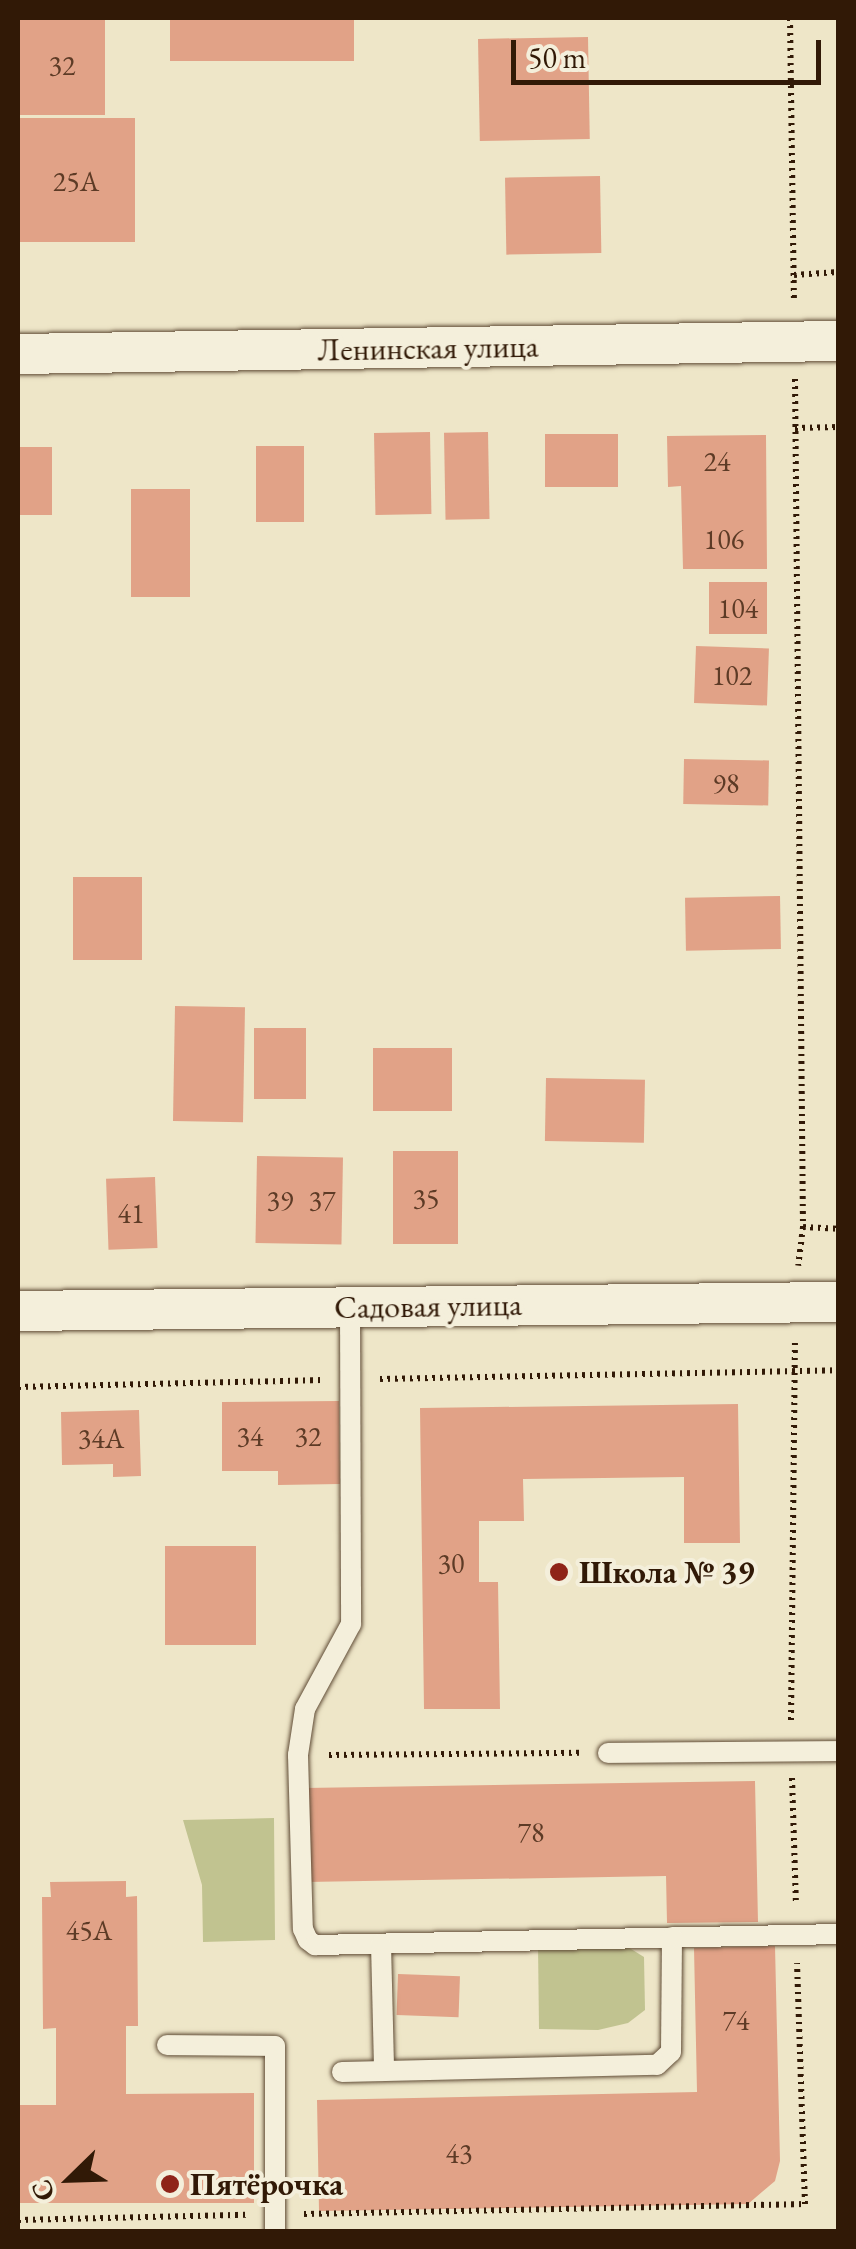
<!DOCTYPE html>
<html>
<head>
<meta charset="utf-8">
<style>
	body { margin:0 }
	#map { position:relative; width:856px; height:2249px; overflow:hidden; background:#eee6c8; font-family:"EB Garamond",serif }
	div>[style] { position:absolute }
	[style*='--x'] { left:calc(var(--x)*1px); top:calc(var(--y)*1px); width:calc(var(--w)*1px); rotate:calc(var(--a)*1deg) }
	.green>* { inset:0; background:#c1c390 }
	.building>* { inset:0; background:#e1a287; transform-origin:0 0 }
	.path>* { height:6px; margin-top:-3px; transform-origin:0; background:repeating-linear-gradient(90deg,#311906 0 2.5px,transparent 0 7.5px) }
	.roads { filter:drop-shadow(0 0 2px #604c36) drop-shadow(0 0 2px #604c36) }
	.service>* { height:20px; margin:-10px; padding:0 10px; transform-origin:10px; border-radius:10px; background:#f4efdb }
	.minor>* { height:40px; margin:-20px; padding:0 20px; transform-origin:20px; border-radius:20px; background:#f4efdb }
	.dots>* { width:28px; height:28px; translate:-50% -50%; box-sizing:border-box; border:5px solid #f4efdb; border-radius:50% }
	span { translate:-50% -50%; white-space:nowrap; text-align:center; line-height:1.15; -webkit-text-stroke:8px #f4efdb; paint-order:stroke }
	.number-label { font-size:28px; color:#5d3b26 }
	.number-label span { -webkit-text-stroke-width:0 }
	.street-label { font-size:32px; color:#311906 }
	.poi-label { font-size:32px; color:#311906; font-weight:700 }
	.left { translate:0 -50%; text-align:left }
	.frame { position:absolute; inset:0; border:20px solid #311906; pointer-events:none }
	.north { position:absolute; left:20px; top:2129px; width:100px; height:100px; -webkit-text-stroke:8px #f4efdb; paint-order:stroke; rotate:247deg; font-size:28px; font-weight:700; line-height:40px; text-align:center; color:#311906 }
	.north::after { content:''; display:block; margin:auto; width:35px; height:45px; background:#311906; clip-path:polygon(50% 0,100% 100%,50% 72%,0 100%) }
	.scale { position:absolute; left:511px; top:40px; width:310px; height:45px; box-sizing:border-box; border:5px solid #311906; border-top:0; padding-left:12px; font-size:30px; line-height:35px; white-space:nowrap; color:#311906; -webkit-text-stroke:8px #f4efdb; paint-order:stroke }
</style>
</head>
<body>
<div id="map">
	<div class="green">
		<i style="clip-path:polygon(274px 1818px,275px 1940px,203px 1942px,202px 1885px,183px 1820px)"></i>
		<i style="clip-path:polygon(623px 1944px,644px 1957px,645px 2010px,628px 2023px,598px 2030px,539px 2029px,538px 1945px)"></i>
	</div>
	<div class="building">
		<i style="left:18px;top:18px;width:87px;height:97px"></i>
		<i style="left:170px;top:18px;width:184px;height:43px"></i>
		<i style="left:588px;top:37px;width:102px;height:110px;rotate:89deg"></i>
		<i style="left:135px;top:118px;width:124px;height:117px;rotate:90deg"></i>
		<i style="left:600px;top:176px;width:77px;height:95px;rotate:89deg"></i>
		<i style="left:430px;top:432px;width:82px;height:56px;rotate:89deg"></i>
		<i style="left:488px;top:432px;width:87px;height:44px;rotate:89deg"></i>
		<i style="left:545px;top:434px;width:73px;height:53px"></i>
		<i style="clip-path:polygon(766px 435px,767px 569px,683px 569px,681px 486px,668px 487px,667px 436px)"></i>
		<i style="left:256px;top:446px;width:48px;height:76px"></i>
		<i style="left:18px;top:447px;width:34px;height:68px"></i>
		<i style="left:131px;top:489px;width:59px;height:108px"></i>
		<i style="left:709px;top:582px;width:58px;height:52px"></i>
		<i style="left:696px;top:646px;width:73px;height:57px;rotate:2deg"></i>
		<i style="left:684px;top:759px;width:85px;height:45px;rotate:1deg"></i>
		<i style="left:73px;top:877px;width:69px;height:83px"></i>
		<i style="left:780px;top:896px;width:53px;height:95px;rotate:89deg"></i>
		<i style="left:175px;top:1006px;width:70px;height:115px;rotate:1deg"></i>
		<i style="left:254px;top:1028px;width:52px;height:71px"></i>
		<i style="left:373px;top:1048px;width:79px;height:63px"></i>
		<i style="left:546px;top:1078px;width:99px;height:63px;rotate:1deg"></i>
		<i style="left:393px;top:1151px;width:65px;height:93px"></i>
		<i style="left:257px;top:1156px;width:86px;height:87px;rotate:1deg"></i>
		<i style="left:155px;top:1177px;width:71px;height:49px;rotate:88deg"></i>
		<i style="clip-path:polygon(339px 1401px,340px 1484px,278px 1485px,278px 1471px,222px 1471px,222px 1402px)"></i>
		<i style="clip-path:polygon(738px 1404px,740px 1543px,684px 1543px,684px 1477px,523px 1479px,524px 1521px,479px 1521px,479px 1582px,498px 1582px,500px 1709px,424px 1709px,420px 1408px)"></i>
		<i style="clip-path:polygon(139px 1410px,141px 1476px,113px 1477px,113px 1464px,62px 1465px,61px 1412px)"></i>
		<i style="left:165px;top:1546px;width:91px;height:99px"></i>
		<i style="clip-path:polygon(755px 1781px,758px 1922px,667px 1923px,666px 1876px,306px 1882px,305px 1788px)"></i>
		<i style="clip-path:polygon(126px 1881px,126px 1897px,137px 1896px,138px 2026px,126px 2026px,126px 2094px,254px 2093px,254px 2203px,18px 2203px,18px 2105px,56px 2105px,56px 2028px,43px 2029px,42px 1897px,51px 1897px,50px 1882px)"></i>
		<i style="clip-path:polygon(775px 1946px,780px 2161px,775px 2181px,748px 2204px,319px 2211px,317px 2100px,697px 2092px,694px 1948px)"></i>
		<i style="left:398px;top:1974px;width:62px;height:41px;rotate:2deg"></i>
	</div>
	<div class="path">
		<i style="--x:790;--y:18;--w:283;--a:89.2"></i>
		<i style="--x:794;--y:275;--w:44;--a:-3.9"></i>
		<i style="--x:795;--y:379;--w:848;--a:89.46"></i>
		<i style="--x:803;--y:1227;--w:39;--a:97"></i>
		<i style="--x:795;--y:428;--w:43;--a:-1.3"></i>
		<i style="--x:803;--y:1227;--w:35;--a:3"></i>
		<i style="--x:380;--y:1379;--w:458;--a:-1.1"></i>
		<i style="--x:18;--y:1387;--w:304;--a:-1.3"></i>
		<i style="--x:791;--y:1720;--w:377;--a:-89.4"></i>
		<i style="--x:329;--y:1755;--w:253;--a:-0.5"></i>
		<i style="--x:792;--y:1778;--w:127;--a:88.2"></i>
		<i style="--x:304;--y:2214;--w:501;--a:-1.14"></i>
		<i style="--x:805;--y:2204;--w:241;--a:-91.9"></i>
		<i style="--x:18;--y:2220;--w:228;--a:-1.3"></i>
	</div>
	<div class="roads">
		<div class="service">
			<i style="--x:350;--y:1307;--w:317;--a:89.8"></i>
			<i style="--x:351;--y:1624;--w:97;--a:118.4"></i>
			<i style="--x:305;--y:1709;--w:47;--a:98.7"></i>
			<i style="--x:298;--y:1755;--w:174;--a:88.4"></i>
			<i style="--x:303;--y:1929;--w:12;--a:66"></i>
			<i style="--x:308;--y:1940;--w:9;--a:36"></i>
			<i style="--x:315;--y:1945;--w:523;--a:-1.2"></i>
			<i style="--x:608;--y:1753;--w:230;--a:-0.5"></i>
			<i style="--x:381;--y:1944;--w:127;--a:88.6"></i>
			<i style="--x:167;--y:2045;--w:108;--a:0.5"></i>
			<i style="--x:275;--y:2046;--w:186;--a:90"></i>
			<i style="--x:342;--y:2072;--w:315;--a:-1.3"></i>
			<i style="--x:657;--y:2065;--w:19;--a:-43"></i>
			<i style="--x:671;--y:2052;--w:115;--a:-89.5"></i>
		</div>
		<div class="minor">
			<i style="--x:18;--y:354;--w:820;--a:-0.91"></i>
			<i style="--x:18;--y:1311;--w:820;--a:-0.63"></i>
		</div>
	</div>
	<div class="dots">
		<i style="left:559px;top:1572px;background:#8f2418"></i>
		<i style="left:170px;top:2184px;background:#8f2418"></i>
	</div>
	<div class="number-label">
		<span style="left:62px;top:65px">32</span>
		<span style="left:76px;top:181px">25А</span>
		<span style="left:717px;top:461px">24</span>
		<span style="left:724px;top:539px">106</span>
		<span style="left:738px;top:608px">104</span>
		<span style="left:732px;top:675px">102</span>
		<span style="left:726px;top:783px">98</span>
		<span style="left:426px;top:1198px">35</span>
		<span style="left:280px;top:1200px">39</span>
		<span style="left:322px;top:1200px">37</span>
		<span style="left:131px;top:1213px">41</span>
		<span style="left:250px;top:1436px">34</span>
		<span style="left:308px;top:1436px">32</span>
		<span style="left:101px;top:1438px">34А</span>
		<span style="left:451px;top:1563px">30</span>
		<span style="left:531px;top:1832px">78</span>
		<span style="left:89px;top:1930px">45A</span>
		<span style="left:736px;top:2020px">74</span>
		<span style="left:459px;top:2153px">43</span>
	</div>
	<div class="street-label">
		<span style="left:428px;top:348px;rotate:-1deg">Ленинская улица</span>
		<span style="left:428px;top:1306px;rotate:-1deg">Садовая улица</span>
	</div>
	<div class="poi-label">
		<span class="left" style="left:579px;top:1572px">Школа № 39</span>
		<span class="left" style="left:190px;top:2184px">Пятёрочка</span>
	</div>
	<div class="frame"></div>
	<div class="north">С</div>
	<div class="scale">50 m</div>
</div>
</body>
</html>
